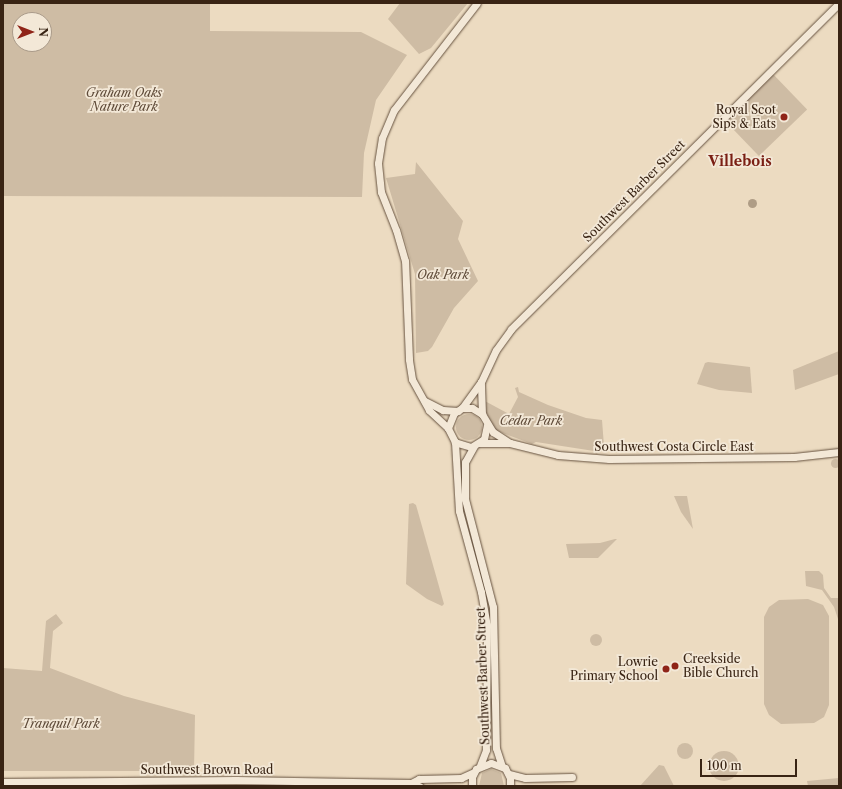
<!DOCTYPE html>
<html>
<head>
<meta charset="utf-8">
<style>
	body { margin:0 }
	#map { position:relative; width:842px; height:789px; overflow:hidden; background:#ecdbc1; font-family:"Libre Caslon Text",serif }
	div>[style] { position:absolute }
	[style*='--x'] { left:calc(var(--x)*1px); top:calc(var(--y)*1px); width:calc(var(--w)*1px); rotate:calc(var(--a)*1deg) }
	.green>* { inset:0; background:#cebca4; transform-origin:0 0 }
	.round { border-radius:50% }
	.water>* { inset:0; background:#af9d86 }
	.roads { filter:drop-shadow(0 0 1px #66523f) drop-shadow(0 0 1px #66523f) }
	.tertiary>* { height:7px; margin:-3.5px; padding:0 3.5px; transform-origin:3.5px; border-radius:3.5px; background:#f3e8d7 }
	.dots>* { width:11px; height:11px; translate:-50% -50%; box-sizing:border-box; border:2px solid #f3e8d7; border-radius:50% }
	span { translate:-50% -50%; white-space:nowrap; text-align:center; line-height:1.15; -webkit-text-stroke:3.5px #f3e8d7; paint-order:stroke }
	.park-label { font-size:12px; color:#5e4a38; font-style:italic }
	.poi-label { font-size:12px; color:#392414 }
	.right { translate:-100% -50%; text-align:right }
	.left { translate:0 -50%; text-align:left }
	.street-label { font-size:12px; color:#392414 }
	.quarter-label { font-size:14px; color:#7a1f14; font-weight:700 }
	.frame { position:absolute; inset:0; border:4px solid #392414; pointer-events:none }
	.north { position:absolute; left:12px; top:12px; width:40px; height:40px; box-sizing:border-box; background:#f3e8d7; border:1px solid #a99a89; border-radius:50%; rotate:90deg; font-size:11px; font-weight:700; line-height:16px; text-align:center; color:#392414 }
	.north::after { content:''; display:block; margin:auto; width:14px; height:18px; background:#8f2418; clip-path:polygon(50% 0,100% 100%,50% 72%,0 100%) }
	.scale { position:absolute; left:700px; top:759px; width:97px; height:18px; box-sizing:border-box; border:2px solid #392414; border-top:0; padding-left:5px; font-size:12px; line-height:14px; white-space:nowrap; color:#392414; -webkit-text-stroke:3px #f3e8d7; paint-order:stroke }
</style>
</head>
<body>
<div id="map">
	<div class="green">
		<i style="clip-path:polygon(evenodd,3px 3px,210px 3px,210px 31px,361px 32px,407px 55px,376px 100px,364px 153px,362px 197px,3px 196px,3px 3px,20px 20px,44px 20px,44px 44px,20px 44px,20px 20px)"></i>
		<i style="clip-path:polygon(400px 3px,468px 3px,431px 48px,419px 54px,388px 19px)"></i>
		<i style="left:771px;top:72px;width:52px;height:67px;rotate:46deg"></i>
		<i style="clip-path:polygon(416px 162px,463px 221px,458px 239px,478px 281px,454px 308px,432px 347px,428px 351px,416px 353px,415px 274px,386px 178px,415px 174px)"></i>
		<i style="clip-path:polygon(839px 351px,839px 374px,795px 390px,793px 370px)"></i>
		<i style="clip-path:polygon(708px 362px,750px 367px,752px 393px,719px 390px,697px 384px,705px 363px)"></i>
		<i style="clip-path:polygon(518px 387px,519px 392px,548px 405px,586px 418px,602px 420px,604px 446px,601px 452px,596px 454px,594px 451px,536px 442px,532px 444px,495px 430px,484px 408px,483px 400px,509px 414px,518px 397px,515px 388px)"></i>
		<i class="round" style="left:456px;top:414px;width:26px;height:26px"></i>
		<i class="round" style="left:830.5px;top:458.5px;width:9px;height:9px"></i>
		<i style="clip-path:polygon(674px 496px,687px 496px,693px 529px,681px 512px)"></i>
		<i style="clip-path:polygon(413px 503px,416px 505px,444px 604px,442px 606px,427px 599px,406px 584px,409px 504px)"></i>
		<i style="clip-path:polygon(615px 539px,617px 539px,598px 558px,569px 558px,566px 544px,600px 543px)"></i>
		<i style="clip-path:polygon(805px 571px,819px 571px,823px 575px,824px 588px,831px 598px,839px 598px,839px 622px,834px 607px,822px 590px,806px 586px)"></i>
		<i style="clip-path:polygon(808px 599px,823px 605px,829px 616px,829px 705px,824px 717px,814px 723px,781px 724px,769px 715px,764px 704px,764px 617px,769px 607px,779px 600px)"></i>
		<i style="clip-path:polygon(56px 614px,63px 623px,53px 631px,50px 668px,124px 696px,195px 715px,194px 771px,3px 771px,3px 668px,42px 671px,46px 621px)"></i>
		<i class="round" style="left:590px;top:634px;width:12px;height:12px"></i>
		<i class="round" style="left:677px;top:743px;width:16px;height:16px"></i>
		<i class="round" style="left:709px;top:751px;width:30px;height:30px"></i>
		<i style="clip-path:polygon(659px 765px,664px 766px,674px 786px,640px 786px)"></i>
		<i style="clip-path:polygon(491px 769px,501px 773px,504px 786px,479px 786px,482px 773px)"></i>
		<i style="clip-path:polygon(839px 778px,839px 786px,808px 786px,807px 781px)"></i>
	</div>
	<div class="water">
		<i class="round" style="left:747.5px;top:198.5px;width:9px;height:9px"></i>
	</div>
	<div class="roads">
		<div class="tertiary">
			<i style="--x:425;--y:401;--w:20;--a:27"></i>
			<i style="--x:443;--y:410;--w:15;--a:4"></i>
			<i style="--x:462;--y:408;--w:32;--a:-54"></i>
			<i style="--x:482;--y:414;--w:32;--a:-92"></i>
			<i style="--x:481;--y:382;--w:35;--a:-65"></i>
			<i style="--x:496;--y:350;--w:26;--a:-54"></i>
			<i style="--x:511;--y:329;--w:462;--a:-44.8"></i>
			<i style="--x:487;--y:425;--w:14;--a:102"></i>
			<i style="--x:484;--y:439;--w:15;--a:148"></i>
			<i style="--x:471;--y:447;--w:17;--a:-163"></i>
			<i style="--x:455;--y:442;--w:16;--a:-117"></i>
			<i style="--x:448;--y:428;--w:16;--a:-68"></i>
			<i style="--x:454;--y:413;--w:9;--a:-32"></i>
			<i style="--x:462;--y:408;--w:10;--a:0"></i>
			<i style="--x:472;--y:408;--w:12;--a:31"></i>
			<i style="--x:482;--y:414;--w:21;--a:59"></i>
			<i style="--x:493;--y:432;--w:20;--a:33"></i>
			<i style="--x:448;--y:428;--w:26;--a:-137"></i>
			<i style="--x:429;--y:410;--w:35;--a:-119"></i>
			<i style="--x:412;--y:379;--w:20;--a:-99"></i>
			<i style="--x:409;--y:359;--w:98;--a:-92.3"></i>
			<i style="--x:405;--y:261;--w:32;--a:-106"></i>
			<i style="--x:396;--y:230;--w:41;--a:-111.5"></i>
			<i style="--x:381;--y:192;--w:29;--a:-96"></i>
			<i style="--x:378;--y:163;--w:25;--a:-81"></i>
			<i style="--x:382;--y:138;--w:30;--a:-67"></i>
			<i style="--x:394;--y:110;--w:135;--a:-52.2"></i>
			<i style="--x:455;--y:442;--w:69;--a:86.7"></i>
			<i style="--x:459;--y:511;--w:84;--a:74.8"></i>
			<i style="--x:481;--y:592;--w:34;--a:80"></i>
			<i style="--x:487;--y:625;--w:125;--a:90.5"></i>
			<i style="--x:486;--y:750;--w:17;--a:111"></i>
			<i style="--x:479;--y:443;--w:31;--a:0"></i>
			<i style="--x:510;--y:443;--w:49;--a:14"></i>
			<i style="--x:558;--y:455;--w:51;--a:4.5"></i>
			<i style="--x:609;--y:459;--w:185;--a:-0.6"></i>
			<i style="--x:794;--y:457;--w:45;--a:-6.3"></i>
			<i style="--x:474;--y:446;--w:18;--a:119"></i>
			<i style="--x:465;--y:462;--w:37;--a:90"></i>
			<i style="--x:465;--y:499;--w:112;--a:75.5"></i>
			<i style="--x:493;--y:607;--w:141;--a:88.8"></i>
			<i style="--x:496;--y:748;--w:19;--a:72"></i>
			<i style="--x:509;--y:774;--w:16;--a:14"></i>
			<i style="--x:525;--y:778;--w:47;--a:-1.2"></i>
			<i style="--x:3;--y:782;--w:233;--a:-0.5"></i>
			<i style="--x:236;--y:780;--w:175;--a:1"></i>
			<i style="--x:411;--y:783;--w:9;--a:21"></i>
			<i style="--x:411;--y:783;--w:9;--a:-27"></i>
			<i style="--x:419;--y:779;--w:42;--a:-1.4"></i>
			<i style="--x:461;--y:778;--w:14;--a:-25"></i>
			<i style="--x:472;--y:786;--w:9;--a:-90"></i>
			<i style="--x:472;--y:777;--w:9;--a:-63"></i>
			<i style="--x:476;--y:769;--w:16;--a:-22"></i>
			<i style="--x:491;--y:763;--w:15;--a:20"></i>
			<i style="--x:505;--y:768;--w:11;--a:63"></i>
			<i style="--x:510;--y:778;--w:8;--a:90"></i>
		</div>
	</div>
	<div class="dots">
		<i style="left:784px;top:117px;background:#8f2418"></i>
		<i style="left:675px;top:666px;background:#8f2418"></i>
		<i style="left:666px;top:669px;background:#8f2418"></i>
	</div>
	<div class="park-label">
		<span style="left:124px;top:100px">Graham Oaks<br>Nature Park</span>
		<span style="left:443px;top:275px">Oak Park</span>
		<span style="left:531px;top:421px">Cedar Park</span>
		<span style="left:61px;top:724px">Tranquil Park</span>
	</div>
	<div class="poi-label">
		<span class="right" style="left:776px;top:117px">Royal Scot<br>Sips &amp; Eats</span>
		<span class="left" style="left:683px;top:666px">Creekside<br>Bible Church</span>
		<span class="right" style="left:658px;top:669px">Lowrie<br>Primary School</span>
	</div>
	<div class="street-label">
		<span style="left:634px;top:191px;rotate:-45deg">Southwest Barber Street</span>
		<span style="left:674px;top:447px">Southwest Costa Circle East</span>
		<span style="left:483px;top:676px;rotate:-92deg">Southwest Barber Street</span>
		<span style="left:207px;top:770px">Southwest Brown Road</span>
	</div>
	<div class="quarter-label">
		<span style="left:740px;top:161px">Villebois</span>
	</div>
	<div class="frame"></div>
	<div class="north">N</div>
	<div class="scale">100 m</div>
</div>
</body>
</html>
